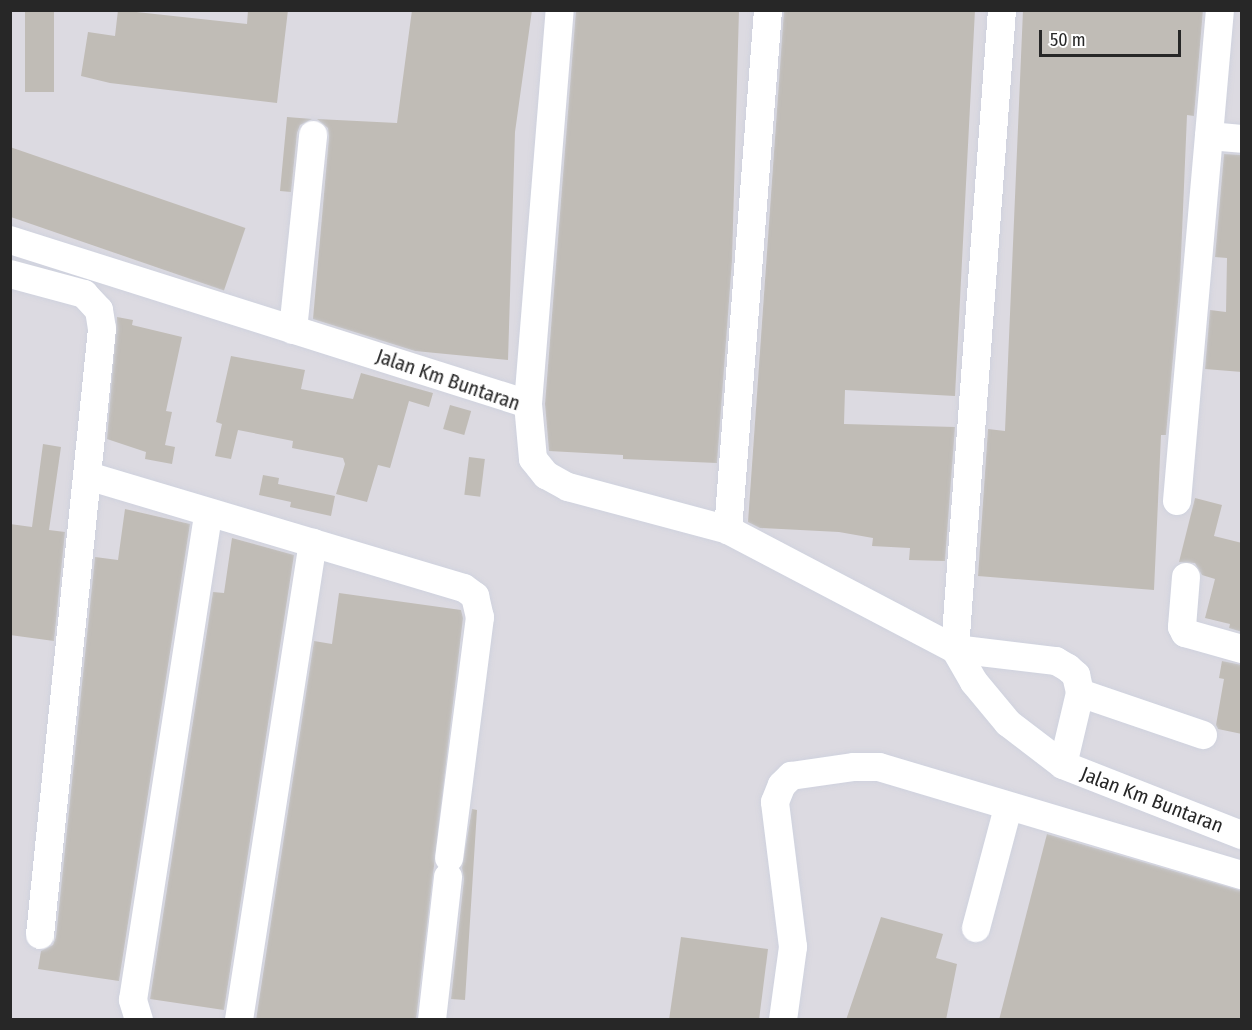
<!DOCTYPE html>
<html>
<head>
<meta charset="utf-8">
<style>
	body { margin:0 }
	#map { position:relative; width:1252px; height:1030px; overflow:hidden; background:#e8e2da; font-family:"Fira Sans Condensed",sans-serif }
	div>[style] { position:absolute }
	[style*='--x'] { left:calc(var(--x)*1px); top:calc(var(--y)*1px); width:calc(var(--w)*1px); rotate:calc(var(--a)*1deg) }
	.industrial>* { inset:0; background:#dcdae1; transform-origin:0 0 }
	.building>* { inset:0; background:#c0bcb6; transform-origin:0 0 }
	.roads { filter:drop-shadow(0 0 2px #cfd2de) drop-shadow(0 0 2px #cfd2de) }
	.minor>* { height:28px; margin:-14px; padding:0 14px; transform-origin:14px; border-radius:14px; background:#fff }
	span { translate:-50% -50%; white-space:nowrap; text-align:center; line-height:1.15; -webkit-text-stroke:4.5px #fff; paint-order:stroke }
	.street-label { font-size:20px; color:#272727 }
	.frame { position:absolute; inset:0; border:12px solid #272727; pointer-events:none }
	.scale { position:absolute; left:1039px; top:30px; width:142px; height:27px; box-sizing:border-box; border:3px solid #272727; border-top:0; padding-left:8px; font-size:18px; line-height:21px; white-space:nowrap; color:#272727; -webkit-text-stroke:4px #fff; paint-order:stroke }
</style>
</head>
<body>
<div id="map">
	<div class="industrial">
		<i style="left:11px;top:11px;width:1230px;height:1008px"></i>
	</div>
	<div class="building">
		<i style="left:25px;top:10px;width:29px;height:82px"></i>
		<i style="clip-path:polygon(118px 10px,247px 24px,248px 10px,288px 10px,277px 103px,110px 83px,81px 76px,88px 32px,115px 36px)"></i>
		<i style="clip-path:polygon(412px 10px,532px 10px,515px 132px,508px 360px,415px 351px,313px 319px,329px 137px,328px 128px,317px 119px,397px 123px)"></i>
		<i style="clip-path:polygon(576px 10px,739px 10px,732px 261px,717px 463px,623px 459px,623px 455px,549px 451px,545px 404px)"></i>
		<i style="clip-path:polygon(784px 10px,975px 10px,955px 396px,845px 390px,844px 424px,955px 427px,945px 561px,909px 560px,910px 548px,872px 546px,873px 538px,839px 532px,760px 528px,748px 522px)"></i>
		<i style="clip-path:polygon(1023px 10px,1203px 10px,1194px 116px,1187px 115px,1180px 280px,1166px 435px,1161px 435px,1154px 590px,978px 576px,988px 429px,1005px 431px)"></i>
		<i style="clip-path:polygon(287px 117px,312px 119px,300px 125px,297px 133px,291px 192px,280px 191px)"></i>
		<i style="left:10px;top:147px;width:249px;height:66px;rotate:19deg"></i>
		<i style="clip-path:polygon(1224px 154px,1242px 155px,1242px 372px,1205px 369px,1210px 310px,1226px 312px,1227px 258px,1215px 257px)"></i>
		<i style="clip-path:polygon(117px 317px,133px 320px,132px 325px,182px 337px,166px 411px,172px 412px,165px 445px,175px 447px,172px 464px,145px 459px,146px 452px,107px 439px)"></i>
		<i style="clip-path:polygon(231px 356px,305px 370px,301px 389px,353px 399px,361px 373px,433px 393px,429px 407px,409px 401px,390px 468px,378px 465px,367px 502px,336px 494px,345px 464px,343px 458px,292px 448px,293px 441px,238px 430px,231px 459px,215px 456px,222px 424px,216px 422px)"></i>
		<i style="left:450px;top:405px;width:22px;height:25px;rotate:16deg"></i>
		<i style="clip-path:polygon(43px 444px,61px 447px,49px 530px,65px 532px,54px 641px,10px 635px,10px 524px,32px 527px)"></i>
		<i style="left:469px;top:457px;width:16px;height:38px;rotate:7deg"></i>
		<i style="clip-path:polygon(263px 475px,279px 478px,278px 484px,335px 496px,331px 516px,290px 507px,291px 502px,259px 495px)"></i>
		<i style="clip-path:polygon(1195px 498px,1222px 505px,1214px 536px,1242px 543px,1242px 632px,1229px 628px,1230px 624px,1205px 618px,1215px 579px,1202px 575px,1195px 563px,1179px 562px)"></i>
		<i style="clip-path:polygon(125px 509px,190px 524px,119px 981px,38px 969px,41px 951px,53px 945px,56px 937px,95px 557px,118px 560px)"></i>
		<i style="clip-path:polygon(232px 538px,294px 555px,224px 1010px,150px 999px,213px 592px,224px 593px)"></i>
		<i style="clip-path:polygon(339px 593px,461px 610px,463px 618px,416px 1020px,256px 1020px,314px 641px,332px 644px)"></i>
		<i style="clip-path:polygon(1222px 661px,1242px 665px,1242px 734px,1218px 729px,1216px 725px,1224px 679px,1219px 678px)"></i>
		<i style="clip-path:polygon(472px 809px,477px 810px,465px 1000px,451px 999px,464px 879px,462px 868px)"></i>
		<i style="clip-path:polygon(1047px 834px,1242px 891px,1242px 1020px,999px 1020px)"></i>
		<i style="clip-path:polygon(881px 917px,943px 934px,936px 958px,957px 964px,946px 1020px,846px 1020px)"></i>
		<i style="clip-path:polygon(681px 937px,768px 949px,759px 1020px,669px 1020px)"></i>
	</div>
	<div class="roads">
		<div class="minor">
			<i style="--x:1002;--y:10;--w:641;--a:94.21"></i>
			<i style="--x:955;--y:649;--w:102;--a:6.8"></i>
			<i style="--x:1056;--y:661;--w:14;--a:30"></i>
			<i style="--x:1068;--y:668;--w:11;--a:41"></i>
			<i style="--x:1076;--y:675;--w:18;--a:77"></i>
			<i style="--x:1080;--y:693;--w:74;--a:103.3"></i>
			<i style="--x:1063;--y:765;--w:192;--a:21.4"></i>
			<i style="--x:1209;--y:136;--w:33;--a:5"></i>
			<i style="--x:10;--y:240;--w:543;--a:17.57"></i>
			<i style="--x:528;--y:404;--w:55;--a:84.8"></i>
			<i style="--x:533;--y:459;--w:21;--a:51"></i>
			<i style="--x:546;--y:475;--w:25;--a:29"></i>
			<i style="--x:568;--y:487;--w:166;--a:15"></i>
			<i style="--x:728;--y:530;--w:256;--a:27.7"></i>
			<i style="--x:955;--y:649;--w:38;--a:60"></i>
			<i style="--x:974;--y:682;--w:53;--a:50.3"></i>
			<i style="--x:1008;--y:723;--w:69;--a:37.4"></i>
			<i style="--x:10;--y:274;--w:77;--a:15.1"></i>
			<i style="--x:84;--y:294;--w:22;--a:47"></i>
			<i style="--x:99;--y:310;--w:19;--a:81"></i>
			<i style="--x:102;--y:329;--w:609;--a:95.84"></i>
			<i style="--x:293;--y:330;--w:196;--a:-84.1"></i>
			<i style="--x:528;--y:404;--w:395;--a:-85.4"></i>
			<i style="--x:88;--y:476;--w:392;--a:16.6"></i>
			<i style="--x:464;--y:588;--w:14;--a:36"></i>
			<i style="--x:475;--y:596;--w:22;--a:77"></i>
			<i style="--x:480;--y:617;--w:243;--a:97.3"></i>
			<i style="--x:1177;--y:501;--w:493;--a:-85"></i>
			<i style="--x:728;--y:530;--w:522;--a:-85.6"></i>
			<i style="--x:1186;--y:577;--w:50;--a:94.6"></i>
			<i style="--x:1182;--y:627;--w:7;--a:63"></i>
			<i style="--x:1185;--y:633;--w:59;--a:15.7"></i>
			<i style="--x:1080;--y:693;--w:130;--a:18.9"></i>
			<i style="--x:976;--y:928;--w:124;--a:-75.1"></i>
			<i style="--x:139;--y:1020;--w:21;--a:-107"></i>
			<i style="--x:133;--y:1000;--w:492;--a:-81.2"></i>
			<i style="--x:239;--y:1020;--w:483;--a:-81.2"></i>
			<i style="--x:432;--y:1020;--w:144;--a:-83.6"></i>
			<i style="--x:783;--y:1020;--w:74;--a:-82.2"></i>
			<i style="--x:793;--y:947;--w:146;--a:-97.1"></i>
			<i style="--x:775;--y:802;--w:18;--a:-68"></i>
			<i style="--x:782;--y:785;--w:13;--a:-45"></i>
			<i style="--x:791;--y:776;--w:64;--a:-8.1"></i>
			<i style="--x:854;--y:767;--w:25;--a:0"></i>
			<i style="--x:879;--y:767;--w:379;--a:16.6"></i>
		</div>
	</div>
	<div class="street-label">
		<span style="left:448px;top:380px;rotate:19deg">Jalan Km Buntaran</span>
		<span style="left:1152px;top:800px;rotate:21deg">Jalan Km Buntaran</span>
	</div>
	<div class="frame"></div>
	<div class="scale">50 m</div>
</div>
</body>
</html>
